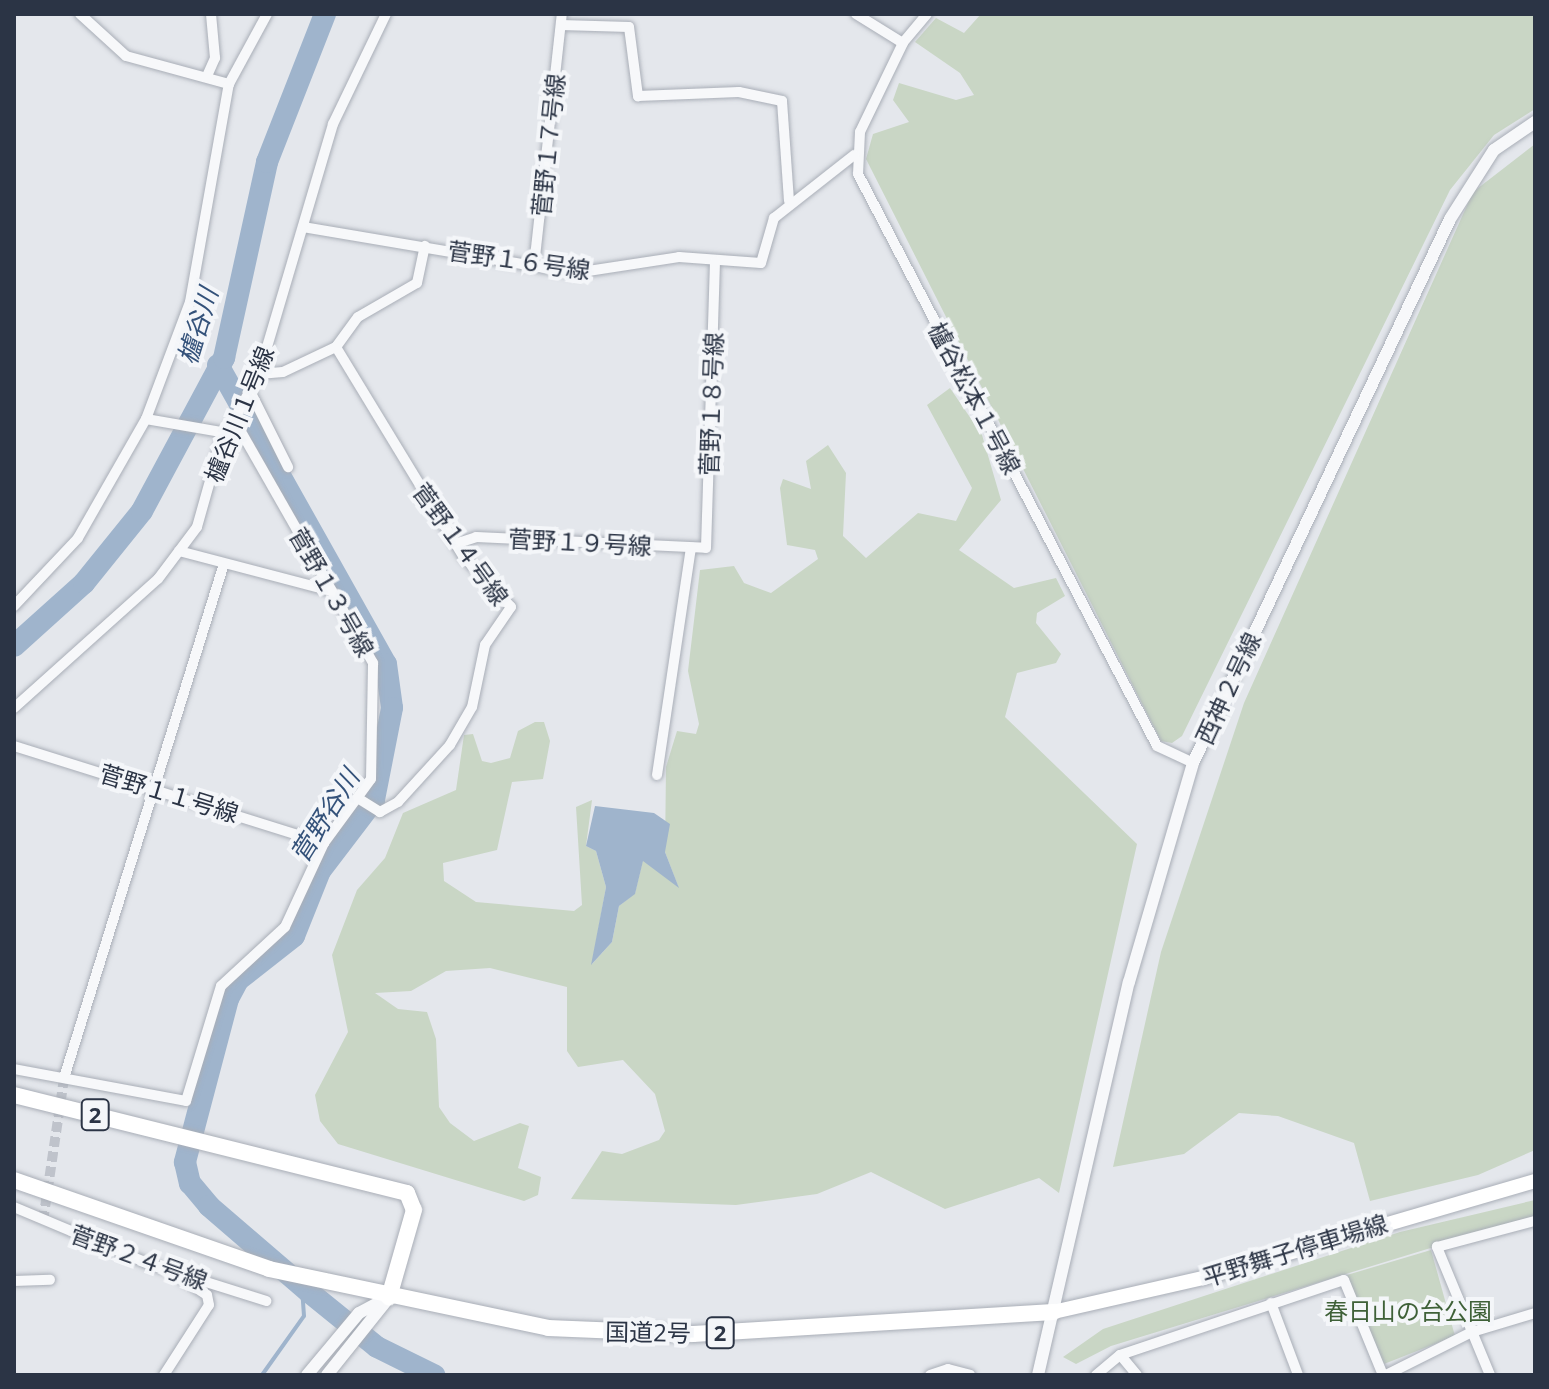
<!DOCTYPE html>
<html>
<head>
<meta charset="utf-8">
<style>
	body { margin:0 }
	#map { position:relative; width:1549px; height:1389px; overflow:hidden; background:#e4e7ec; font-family:"Open Sans","Noto Sans JP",sans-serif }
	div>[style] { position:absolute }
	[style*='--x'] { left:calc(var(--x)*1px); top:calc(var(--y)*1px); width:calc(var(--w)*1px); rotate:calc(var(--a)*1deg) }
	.green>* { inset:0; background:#c9d6c5 }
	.water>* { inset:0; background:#9fb4cc }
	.stream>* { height:4px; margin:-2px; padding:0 2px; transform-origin:2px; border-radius:2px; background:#9fb4cc }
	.river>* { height:22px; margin:-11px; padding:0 11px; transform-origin:11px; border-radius:11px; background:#9fb4cc }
	.minor-tunnel>* { height:10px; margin-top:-5px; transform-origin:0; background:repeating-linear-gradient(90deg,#bfc3cb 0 10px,transparent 0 15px) }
	.roads { filter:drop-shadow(0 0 2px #a9aeb7) drop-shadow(0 0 2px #a9aeb7) }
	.minor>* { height:10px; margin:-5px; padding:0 5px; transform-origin:5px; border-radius:5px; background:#f7f8fa }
	.tertiary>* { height:12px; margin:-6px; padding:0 6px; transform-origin:6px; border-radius:6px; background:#f7f8fa }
	.secondary>* { height:14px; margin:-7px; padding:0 7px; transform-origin:7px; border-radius:7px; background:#fff }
	.trunk>* { height:16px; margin:-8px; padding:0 8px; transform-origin:8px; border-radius:8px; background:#fff }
	span { translate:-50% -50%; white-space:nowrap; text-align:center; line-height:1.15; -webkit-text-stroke:8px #f4f6f9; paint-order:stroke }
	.shield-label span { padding:2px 6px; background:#f4f6f9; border:2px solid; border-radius:6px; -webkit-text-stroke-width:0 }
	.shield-label { font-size:22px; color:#2b3445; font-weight:700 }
	.street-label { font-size:24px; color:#2b3445 }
	.park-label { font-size:24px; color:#3f6138 }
	.water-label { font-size:26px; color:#34527a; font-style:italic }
	.frame { position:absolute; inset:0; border:16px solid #2b3445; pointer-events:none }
</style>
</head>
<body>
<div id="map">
	<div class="green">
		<i style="clip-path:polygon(981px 14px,1535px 14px,1535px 109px,1494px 135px,1450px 190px,1182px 736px,1172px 743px,1161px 741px,866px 159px,873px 134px,909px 122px,893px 100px,899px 83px,956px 100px,974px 95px,960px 73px,915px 42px,936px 18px,964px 33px)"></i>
		<i style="clip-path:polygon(1535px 144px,1535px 1150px,1478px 1175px,1370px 1201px,1354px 1143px,1278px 1116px,1239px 1113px,1184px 1154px,1113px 1167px,1161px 952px,1244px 703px,1473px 192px)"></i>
		<i style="clip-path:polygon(950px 388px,982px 435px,1001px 500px,959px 550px,1014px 588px,1056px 578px,1065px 596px,1037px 613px,1036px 623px,1061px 654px,1056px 663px,1017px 673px,1005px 717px,1137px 844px,1059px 1193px,1039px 1178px,945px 1209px,871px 1172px,817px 1194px,736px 1205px,571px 1199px,602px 1151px,622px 1154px,659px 1140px,665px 1131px,655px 1094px,623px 1060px,578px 1067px,567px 1051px,567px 987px,490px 968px,446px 971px,411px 991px,375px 993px,398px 1009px,427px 1012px,436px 1039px,439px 1107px,450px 1123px,474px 1141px,520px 1123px,529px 1126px,518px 1168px,541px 1177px,538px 1195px,524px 1201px,338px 1144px,320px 1121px,315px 1095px,348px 1032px,332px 955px,357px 890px,385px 858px,403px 813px,456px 790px,464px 735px,473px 734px,482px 761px,491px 763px,510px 758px,518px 731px,535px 722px,544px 722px,550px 741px,543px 779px,512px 782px,497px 850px,443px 863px,444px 881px,476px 902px,574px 911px,582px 905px,576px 807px,592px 800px,586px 846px,596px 851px,606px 887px,592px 964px,612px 942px,619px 906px,635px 893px,643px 860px,678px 886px,665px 852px,666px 767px,677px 731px,696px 734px,699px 724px,688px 671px,700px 570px,734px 566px,744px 583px,771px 593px,818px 559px,815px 550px,787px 545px,780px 488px,783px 479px,811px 489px,806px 461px,828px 445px,846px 473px,843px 536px,866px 558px,918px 513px,956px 521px,972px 488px,927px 405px)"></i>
		<i style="clip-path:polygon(1535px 1200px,1535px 1216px,1111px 1346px,1076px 1364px,1063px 1357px,1103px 1329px,1400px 1232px)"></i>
		<i style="clip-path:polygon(1431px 1250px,1455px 1336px,1384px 1364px,1347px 1275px)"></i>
	</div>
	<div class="water">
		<i style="clip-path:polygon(595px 806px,654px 813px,670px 824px,665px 852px,679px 888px,643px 861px,635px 894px,619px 906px,612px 942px,591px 965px,606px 887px,596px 851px,586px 846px)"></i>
	</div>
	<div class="stream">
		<i style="--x:262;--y:1375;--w:72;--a:-54.6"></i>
		<i style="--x:304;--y:1316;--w:30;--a:-94"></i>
	</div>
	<div class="river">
		<i style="--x:218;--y:365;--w:343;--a:60.7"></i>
		<i style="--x:386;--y:664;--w:44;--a:82.2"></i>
		<i style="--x:392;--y:708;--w:94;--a:101.1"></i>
		<i style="--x:374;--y:800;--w:89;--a:127.3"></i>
		<i style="--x:320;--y:871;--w:70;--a:111.8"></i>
		<i style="--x:294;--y:936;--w:71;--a:141.8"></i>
		<i style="--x:238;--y:980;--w:21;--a:118"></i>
		<i style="--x:228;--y:999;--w:169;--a:104.8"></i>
		<i style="--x:185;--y:1162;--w:22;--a:77"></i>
		<i style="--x:190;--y:1183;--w:30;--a:50"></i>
		<i style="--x:209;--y:1206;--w:132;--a:40.7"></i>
		<i style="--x:309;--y:1292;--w:87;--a:39"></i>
		<i style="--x:377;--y:1347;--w:64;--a:26.2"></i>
		<i style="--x:14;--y:646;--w:94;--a:-42"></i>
		<i style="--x:84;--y:583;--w:92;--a:-51.1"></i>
		<i style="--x:142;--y:511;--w:174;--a:-61.8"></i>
		<i style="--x:224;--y:358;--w:201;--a:-77.6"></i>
		<i style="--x:267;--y:162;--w:159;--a:-68.6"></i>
	</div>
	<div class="minor-tunnel">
		<i style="--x:43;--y:1221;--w:145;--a:-81.6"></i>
	</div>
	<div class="roads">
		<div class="minor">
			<i style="--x:80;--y:14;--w:62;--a:42.4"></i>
			<i style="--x:126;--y:56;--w:107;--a:15.2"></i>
			<i style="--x:856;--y:14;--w:55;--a:31.7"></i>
			<i style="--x:927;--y:14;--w:38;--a:130"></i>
			<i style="--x:903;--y:43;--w:99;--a:115.8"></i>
			<i style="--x:860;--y:132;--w:42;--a:92.7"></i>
			<i style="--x:858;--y:174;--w:645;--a:62.4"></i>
			<i style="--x:1157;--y:746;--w:40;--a:25"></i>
			<i style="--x:561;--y:25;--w:68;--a:1.7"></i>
			<i style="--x:629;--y:27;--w:70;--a:82.6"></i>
			<i style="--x:638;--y:96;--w:101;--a:-2.3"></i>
			<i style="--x:739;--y:92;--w:44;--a:11.8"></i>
			<i style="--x:782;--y:101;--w:100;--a:86"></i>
			<i style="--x:207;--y:76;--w:20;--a:-66"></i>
			<i style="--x:215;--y:58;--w:44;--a:-95.2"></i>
			<i style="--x:303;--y:227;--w:276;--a:9.6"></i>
			<i style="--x:575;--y:273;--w:105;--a:-8.7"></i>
			<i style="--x:679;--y:257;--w:82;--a:4.2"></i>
			<i style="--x:761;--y:263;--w:47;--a:-73.9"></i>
			<i style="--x:774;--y:218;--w:102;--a:-38.2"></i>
			<i style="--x:534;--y:266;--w:254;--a:-83.7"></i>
			<i style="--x:336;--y:347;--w:245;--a:58.7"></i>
			<i style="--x:463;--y:556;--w:70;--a:46.7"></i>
			<i style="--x:511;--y:607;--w:46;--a:124.4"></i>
			<i style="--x:485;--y:645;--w:63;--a:101.8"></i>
			<i style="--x:472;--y:707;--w:44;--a:120.1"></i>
			<i style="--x:450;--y:745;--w:77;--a:132.4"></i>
			<i style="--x:398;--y:802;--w:21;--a:151"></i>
			<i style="--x:380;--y:812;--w:25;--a:-148"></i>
			<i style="--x:259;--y:374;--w:24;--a:-5"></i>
			<i style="--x:283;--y:372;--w:59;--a:-25.3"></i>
			<i style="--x:336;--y:347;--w:37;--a:-54"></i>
			<i style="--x:358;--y:317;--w:68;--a:-30"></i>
			<i style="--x:417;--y:283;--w:38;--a:-78"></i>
			<i style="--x:251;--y:393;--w:83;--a:63.4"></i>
			<i style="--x:146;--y:419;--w:82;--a:9.8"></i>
			<i style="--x:455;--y:544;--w:22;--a:-18"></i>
			<i style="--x:476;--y:537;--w:230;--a:2.7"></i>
			<i style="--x:706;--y:548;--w:287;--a:-88.2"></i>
			<i style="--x:179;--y:551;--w:158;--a:14.7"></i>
			<i style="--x:14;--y:606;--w:93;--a:-46.7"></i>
			<i style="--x:78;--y:538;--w:137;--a:-60.3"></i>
			<i style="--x:146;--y:419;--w:125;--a:-69.4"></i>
			<i style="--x:190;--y:302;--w:221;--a:-79.9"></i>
			<i style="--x:229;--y:84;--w:80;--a:-61.5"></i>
			<i style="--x:14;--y:708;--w:193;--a:-41.9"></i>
			<i style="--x:158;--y:579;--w:65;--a:-53.1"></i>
			<i style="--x:197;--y:527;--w:85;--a:-74.3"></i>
			<i style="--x:220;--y:445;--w:81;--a:-61.2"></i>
			<i style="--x:259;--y:374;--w:261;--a:-73.5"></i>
			<i style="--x:333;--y:124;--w:122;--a:-64.3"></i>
			<i style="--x:14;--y:746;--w:325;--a:17.4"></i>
			<i style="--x:657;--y:775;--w:230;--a:-81.5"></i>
			<i style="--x:14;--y:1069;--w:175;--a:10.5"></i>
			<i style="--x:186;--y:1101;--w:120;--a:-73.1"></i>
			<i style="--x:221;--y:986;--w:87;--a:-42.7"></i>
			<i style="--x:285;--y:927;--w:93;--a:-65.1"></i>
			<i style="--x:324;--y:843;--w:79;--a:-53.7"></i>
			<i style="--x:371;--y:779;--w:116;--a:-89"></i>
			<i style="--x:373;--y:663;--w:276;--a:-119.7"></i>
			<i style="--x:64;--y:1078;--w:535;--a:-72.72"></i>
			<i style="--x:14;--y:1207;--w:150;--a:22.8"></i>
			<i style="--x:152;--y:1265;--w:120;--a:17.5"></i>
			<i style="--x:14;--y:1281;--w:36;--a:-2"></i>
			<i style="--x:1271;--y:1303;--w:77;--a:69.4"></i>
			<i style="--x:164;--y:1375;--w:83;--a:-57.3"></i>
			<i style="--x:209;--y:1305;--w:10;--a:-101"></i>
			<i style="--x:207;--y:1295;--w:31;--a:-147"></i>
			<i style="--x:930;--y:1375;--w:19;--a:-18"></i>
			<i style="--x:948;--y:1369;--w:23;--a:15"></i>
			<i style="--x:1096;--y:1375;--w:31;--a:-40"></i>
			<i style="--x:1137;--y:1375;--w:26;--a:-130"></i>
			<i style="--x:1120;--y:1355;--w:236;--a:-18.5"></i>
			<i style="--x:1344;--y:1280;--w:103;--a:67.7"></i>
			<i style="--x:1386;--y:1375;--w:96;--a:-26.6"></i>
			<i style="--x:1472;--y:1332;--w:66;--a:-16.8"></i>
			<i style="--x:1490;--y:1375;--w:139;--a:-112.5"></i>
			<i style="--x:1437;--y:1247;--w:101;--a:-14.9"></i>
		</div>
		<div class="tertiary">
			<i style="--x:307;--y:1375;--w:81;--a:-50"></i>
			<i style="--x:359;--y:1313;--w:34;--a:-28"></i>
			<i style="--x:327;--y:1375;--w:96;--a:-51.3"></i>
			<i style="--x:1038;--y:1375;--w:403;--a:-77"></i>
			<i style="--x:1129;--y:982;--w:228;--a:-73.7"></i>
			<i style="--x:1193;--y:763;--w:602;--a:-64.71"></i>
			<i style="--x:1450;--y:219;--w:82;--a:-57.5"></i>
			<i style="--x:1494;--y:150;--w:50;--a:-34.3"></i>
		</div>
		<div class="secondary">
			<i style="--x:1053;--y:1312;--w:154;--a:-12.8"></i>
			<i style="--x:1203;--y:1278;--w:346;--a:-16.3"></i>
		</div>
		<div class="trunk">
			<i style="--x:14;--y:1095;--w:405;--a:14"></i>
			<i style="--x:407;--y:1193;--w:18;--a:68"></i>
			<i style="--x:414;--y:1210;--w:91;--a:106"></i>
			<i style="--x:14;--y:1180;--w:270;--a:19.2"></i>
			<i style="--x:269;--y:1269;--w:285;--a:11.9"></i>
			<i style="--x:548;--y:1328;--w:145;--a:2.4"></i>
			<i style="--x:693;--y:1334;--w:361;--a:-3.5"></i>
		</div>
	</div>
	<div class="shield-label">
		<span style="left:95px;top:1115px">2</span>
		<span style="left:720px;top:1333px">2</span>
	</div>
	<div class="street-label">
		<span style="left:548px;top:145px;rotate:-84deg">菅野１７号線</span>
		<span style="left:519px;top:260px;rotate:8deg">菅野１６号線</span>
		<span style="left:975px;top:398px;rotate:62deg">櫨谷松本１号線</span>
		<span style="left:711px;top:404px;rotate:-88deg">菅野１８号線</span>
		<span style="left:239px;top:414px;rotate:-68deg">櫨谷川１号線</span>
		<span style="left:580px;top:542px;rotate:3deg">菅野１９号線</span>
		<span style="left:461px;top:544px;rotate:54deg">菅野１４号線</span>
		<span style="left:332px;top:592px;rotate:60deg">菅野１３号線</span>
		<span style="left:1228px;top:688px;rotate:-65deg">西神２号線</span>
		<span style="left:169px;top:793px;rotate:17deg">菅野１１号線</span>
		<span style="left:1295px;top:1250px;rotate:-17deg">平野舞子停車場線</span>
		<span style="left:139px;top:1257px;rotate:20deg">菅野２４号線</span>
		<span style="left:648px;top:1332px;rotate:1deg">国道2号</span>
	</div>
	<div class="park-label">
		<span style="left:1408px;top:1311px">春日山の台公園</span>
	</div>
	<div class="water-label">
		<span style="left:198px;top:326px;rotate:-73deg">櫨谷川</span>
		<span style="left:325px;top:816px;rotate:-58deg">菅野谷川</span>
	</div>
	<div class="frame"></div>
</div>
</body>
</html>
